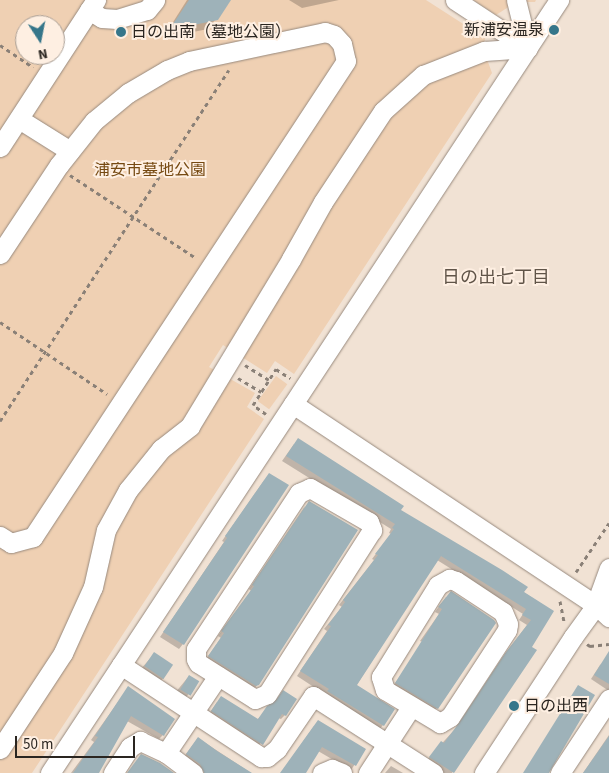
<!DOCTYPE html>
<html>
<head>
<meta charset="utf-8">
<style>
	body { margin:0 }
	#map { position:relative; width:609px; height:773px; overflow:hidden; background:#f1e2d4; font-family:"Source Sans 3","Noto Sans JP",sans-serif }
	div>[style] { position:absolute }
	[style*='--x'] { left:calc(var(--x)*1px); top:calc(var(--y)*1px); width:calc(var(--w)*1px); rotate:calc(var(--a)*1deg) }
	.green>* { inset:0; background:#efd0b3; transform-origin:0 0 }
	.shadow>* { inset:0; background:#0003 }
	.building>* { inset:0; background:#9eb2b9; transform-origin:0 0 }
	.path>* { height:3px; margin-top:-1.5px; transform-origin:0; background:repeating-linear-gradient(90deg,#8a8077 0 4px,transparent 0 8px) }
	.roads { filter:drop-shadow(0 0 1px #97897d) drop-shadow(0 0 1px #97897d) }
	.minor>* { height:19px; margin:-9.5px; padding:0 9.5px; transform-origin:9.5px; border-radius:9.5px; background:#fff }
	.dots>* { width:14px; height:14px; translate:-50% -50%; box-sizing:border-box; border:2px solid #feefe2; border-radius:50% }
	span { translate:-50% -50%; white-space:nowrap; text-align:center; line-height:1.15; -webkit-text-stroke:4px #feefe2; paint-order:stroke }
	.poi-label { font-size:16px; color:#2a2520 }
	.right { translate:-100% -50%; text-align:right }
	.left { translate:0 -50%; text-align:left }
	.park-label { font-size:16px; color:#764911 }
	.neighbourhood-label { font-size:18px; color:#605448 }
	.north { position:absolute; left:15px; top:15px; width:50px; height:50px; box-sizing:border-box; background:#feefe2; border:1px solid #a99e94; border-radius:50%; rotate:169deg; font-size:14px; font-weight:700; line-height:20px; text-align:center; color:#2a2520 }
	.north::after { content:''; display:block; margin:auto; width:18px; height:22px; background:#36768a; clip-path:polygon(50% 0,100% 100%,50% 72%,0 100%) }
	.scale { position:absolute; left:15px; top:736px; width:120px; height:22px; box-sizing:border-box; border:2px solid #2a2520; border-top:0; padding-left:6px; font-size:15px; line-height:18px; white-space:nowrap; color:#2a2520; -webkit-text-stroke:4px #feefe2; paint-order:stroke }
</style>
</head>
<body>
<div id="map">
	<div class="green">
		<i style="clip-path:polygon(evenodd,0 0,426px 0,485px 38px,484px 51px,492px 73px,294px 374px,275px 361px,267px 373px,223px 345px,209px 367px,255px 393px,247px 407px,264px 419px,32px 773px,0 773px,0 0,25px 25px,55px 25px,55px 55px,25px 55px,25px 25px)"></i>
		<i style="clip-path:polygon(473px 0,536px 0,535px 2px,523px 2px,510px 6px,496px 15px)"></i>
		<i style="left:276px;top:376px;width:14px;height:31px;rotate:36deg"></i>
	</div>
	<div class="shadow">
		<i style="clip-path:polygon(187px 0,230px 0,208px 29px,163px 38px)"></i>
		<i style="clip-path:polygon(289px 0,339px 0,302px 8px)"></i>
		<i style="clip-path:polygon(294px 444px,400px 510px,552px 611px,452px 773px,444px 773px,425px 762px,455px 729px,502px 658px,527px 625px,519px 620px,523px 614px,437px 560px,356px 686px,383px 725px,379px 730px,297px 676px,327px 631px,324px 629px,342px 607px,339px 605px,374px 560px,372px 559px,391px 534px,389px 533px,391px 529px,282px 461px)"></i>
		<i style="clip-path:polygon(265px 479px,183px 644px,179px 649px,160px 637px,224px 542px,222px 541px)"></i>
		<i style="clip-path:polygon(305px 506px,258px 684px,254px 689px,205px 661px,221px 638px,218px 636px,251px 591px,249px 589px)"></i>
		<i style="clip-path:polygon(446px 597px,437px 708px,433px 712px,392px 688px,423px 642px,420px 641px,439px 614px,435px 612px)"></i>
		<i style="clip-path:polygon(154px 654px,164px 678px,159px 682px,140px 670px)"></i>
		<i style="clip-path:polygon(609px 658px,609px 691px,591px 679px,600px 665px)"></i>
		<i style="clip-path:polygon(189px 676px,197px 682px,185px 699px,175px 693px)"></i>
		<i style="clip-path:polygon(128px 688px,163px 735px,159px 739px,127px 721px,97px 773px,71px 773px,94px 742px,91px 740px)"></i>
		<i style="clip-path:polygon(283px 692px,285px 715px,281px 719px,278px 718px,257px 748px,208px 715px,217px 702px,257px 720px)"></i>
		<i style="clip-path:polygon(314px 726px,365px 749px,349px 773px,342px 765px,318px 751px,304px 773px,281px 773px)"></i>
		<i style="clip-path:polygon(609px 735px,609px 773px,583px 773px)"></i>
		<i style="clip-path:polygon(198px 738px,251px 773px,208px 773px,183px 758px)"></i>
		<i style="clip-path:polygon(391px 766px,403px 773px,385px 773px)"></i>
	</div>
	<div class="building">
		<i style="clip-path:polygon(189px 0,231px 0,218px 20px,169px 30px)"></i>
		<i style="clip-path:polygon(298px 438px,404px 506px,401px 510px,502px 570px,528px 587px,524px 592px,554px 611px,532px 647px,537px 650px,454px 773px,429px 757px,441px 741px,444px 743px,459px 723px,506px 652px,531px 620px,522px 615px,526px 609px,441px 556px,357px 685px,395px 709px,384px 726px,327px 691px,329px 689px,300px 671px,331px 626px,328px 625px,345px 602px,343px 600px,378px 555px,375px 554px,394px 529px,392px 528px,395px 524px,286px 456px)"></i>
		<i style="clip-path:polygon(269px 473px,289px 485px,184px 645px,163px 632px,227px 538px,225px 536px)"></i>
		<i style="clip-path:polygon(309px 501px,358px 530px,259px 685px,256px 686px,208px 656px,224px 633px,221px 631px,254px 586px,252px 585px)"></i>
		<i style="clip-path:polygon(451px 591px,494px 620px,496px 623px,438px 709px,395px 683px,442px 609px,438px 607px)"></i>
		<i style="clip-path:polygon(609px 651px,609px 684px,594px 675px)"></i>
		<i style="left:154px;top:652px;width:23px;height:17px;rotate:34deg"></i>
		<i style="left:189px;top:675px;width:12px;height:17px;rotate:31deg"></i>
		<i style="clip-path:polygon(578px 685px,595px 695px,549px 773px,523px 773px)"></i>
		<i style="clip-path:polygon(128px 686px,175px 719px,165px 734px,164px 736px,131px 716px,99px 773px,73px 773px,98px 737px,95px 736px)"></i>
		<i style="clip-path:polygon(283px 690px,297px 699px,286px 716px,282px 714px,263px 745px,211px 711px,221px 696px,258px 719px,267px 706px,276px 700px)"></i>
		<i style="clip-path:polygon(318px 720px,366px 749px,356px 766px,322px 747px,306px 773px,280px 773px)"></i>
		<i style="clip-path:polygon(609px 736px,609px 773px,583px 773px)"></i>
		<i style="clip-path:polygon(198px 737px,217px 751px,252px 773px,204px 773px,200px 764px,186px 754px)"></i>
		<i style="clip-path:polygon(141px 754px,160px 763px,174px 773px,127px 773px)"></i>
	</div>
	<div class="path">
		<i style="--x:0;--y:45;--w:40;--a:34"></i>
		<i style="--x:70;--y:175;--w:151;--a:33.4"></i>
		<i style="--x:0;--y:322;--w:129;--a:33.9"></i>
		<i style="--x:245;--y:365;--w:28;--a:32"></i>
		<i style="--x:238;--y:378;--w:27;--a:31"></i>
		<i style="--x:266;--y:414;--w:16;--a:-145"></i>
		<i style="--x:253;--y:405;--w:43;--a:-57.4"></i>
		<i style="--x:276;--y:369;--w:17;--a:33"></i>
		<i style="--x:0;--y:421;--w:419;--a:-56.9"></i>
		<i style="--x:576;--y:572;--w:59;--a:-56"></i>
		<i style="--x:560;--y:601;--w:21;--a:79"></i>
		<i style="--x:587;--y:644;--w:4;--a:34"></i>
		<i style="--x:590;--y:646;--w:19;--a:-6"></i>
	</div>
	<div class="roads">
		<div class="minor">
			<i style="--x:455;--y:0;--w:87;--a:33.3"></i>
			<i style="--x:516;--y:0;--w:49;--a:76"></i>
			<i style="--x:89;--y:10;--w:15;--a:32"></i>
			<i style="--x:102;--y:18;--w:15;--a:4"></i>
			<i style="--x:117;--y:19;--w:31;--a:-17"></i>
			<i style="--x:147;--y:10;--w:13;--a:-51"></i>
			<i style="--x:19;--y:119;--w:60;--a:32.1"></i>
			<i style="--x:0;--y:147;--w:176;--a:-56.9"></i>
			<i style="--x:0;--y:254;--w:107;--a:-56.5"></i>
			<i style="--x:59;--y:165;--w:56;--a:-51.5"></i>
			<i style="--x:94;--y:121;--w:44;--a:-39.5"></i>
			<i style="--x:128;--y:93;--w:45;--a:-30.5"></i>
			<i style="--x:167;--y:70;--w:24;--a:-22"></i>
			<i style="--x:189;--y:61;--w:139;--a:-12"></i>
			<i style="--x:325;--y:32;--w:9;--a:18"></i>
			<i style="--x:334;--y:35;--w:12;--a:48"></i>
			<i style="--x:342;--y:44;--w:17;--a:77"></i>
			<i style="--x:346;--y:61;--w:570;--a:123.33"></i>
			<i style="--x:33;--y:537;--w:23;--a:165"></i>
			<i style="--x:11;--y:543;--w:13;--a:-148"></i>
			<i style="--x:293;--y:404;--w:364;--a:33.6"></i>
			<i style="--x:596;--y:605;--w:18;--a:43"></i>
			<i style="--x:310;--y:488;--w:68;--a:30"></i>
			<i style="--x:369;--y:522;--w:9;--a:69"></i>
			<i style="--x:372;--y:530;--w:195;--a:122.6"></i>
			<i style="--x:267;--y:694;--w:13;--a:157"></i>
			<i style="--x:255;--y:699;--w:67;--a:-147.7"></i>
			<i style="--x:198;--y:663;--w:4;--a:-117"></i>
			<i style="--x:196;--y:659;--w:10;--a:-90"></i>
			<i style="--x:196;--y:649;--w:187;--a:-56.6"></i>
			<i style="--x:299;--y:493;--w:12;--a:-24"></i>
			<i style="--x:449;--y:579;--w:7;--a:16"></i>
			<i style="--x:456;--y:581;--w:56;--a:33.4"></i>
			<i style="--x:503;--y:612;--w:13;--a:67"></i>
			<i style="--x:508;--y:624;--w:6;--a:99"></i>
			<i style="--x:507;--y:630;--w:104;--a:123.2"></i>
			<i style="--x:450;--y:717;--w:12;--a:149"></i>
			<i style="--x:440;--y:723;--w:64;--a:-149"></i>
			<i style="--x:385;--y:690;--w:14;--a:-107"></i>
			<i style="--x:381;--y:677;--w:108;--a:-58.2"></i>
			<i style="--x:438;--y:585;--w:13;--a:-29"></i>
			<i style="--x:597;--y:601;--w:35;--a:-70"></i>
			<i style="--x:121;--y:665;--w:168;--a:33.3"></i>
			<i style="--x:261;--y:757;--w:6;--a:0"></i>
			<i style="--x:267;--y:757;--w:13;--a:-39"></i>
			<i style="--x:277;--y:749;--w:64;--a:-55.8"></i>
			<i style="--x:313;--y:696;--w:143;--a:32.7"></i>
			<i style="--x:0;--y:749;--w:115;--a:-56.7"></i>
			<i style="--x:63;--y:653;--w:72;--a:-65.6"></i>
			<i style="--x:93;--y:587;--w:58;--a:-77.2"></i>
			<i style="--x:106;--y:530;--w:46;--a:-61.2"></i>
			<i style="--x:128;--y:490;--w:53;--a:-51.2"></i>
			<i style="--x:161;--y:449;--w:37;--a:-38"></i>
			<i style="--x:190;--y:426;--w:195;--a:-58.8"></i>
			<i style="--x:291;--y:259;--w:65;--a:-60.7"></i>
			<i style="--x:323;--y:202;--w:109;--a:-56.6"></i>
			<i style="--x:383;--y:111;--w:54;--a:-42"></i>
			<i style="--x:423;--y:75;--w:66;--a:-21.5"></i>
			<i style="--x:484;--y:51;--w:44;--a:-3.9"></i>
			<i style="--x:166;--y:753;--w:93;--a:-56"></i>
			<i style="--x:50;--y:773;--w:926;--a:-56.64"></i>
			<i style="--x:113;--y:773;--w:31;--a:-57"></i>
			<i style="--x:130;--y:747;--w:12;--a:-31"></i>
			<i style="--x:140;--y:741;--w:29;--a:25"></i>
			<i style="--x:166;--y:753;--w:34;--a:37"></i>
			<i style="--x:322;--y:773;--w:11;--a:-22"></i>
			<i style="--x:332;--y:769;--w:11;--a:22"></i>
			<i style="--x:368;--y:773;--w:79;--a:-56.9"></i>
			<i style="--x:484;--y:773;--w:163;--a:-56.8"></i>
			<i style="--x:573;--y:637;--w:39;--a:-54"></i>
			<i style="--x:596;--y:605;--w:19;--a:-47"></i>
			<i style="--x:560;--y:773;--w:89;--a:-56.5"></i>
		</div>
	</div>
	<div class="dots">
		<i style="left:554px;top:30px;background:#36768a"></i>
		<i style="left:121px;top:32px;background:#36768a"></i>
		<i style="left:514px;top:706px;background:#36768a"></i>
	</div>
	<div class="poi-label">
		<span class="right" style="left:544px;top:30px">新浦安温泉</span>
		<span class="left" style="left:131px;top:32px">日の出南（墓地公園）</span>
		<span class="left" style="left:524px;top:706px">日の出西</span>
	</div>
	<div class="park-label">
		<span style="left:150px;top:170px">浦安市墓地公園</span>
	</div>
	<div class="neighbourhood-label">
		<span style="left:496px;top:278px">日の出七丁目</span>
	</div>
	<div class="north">N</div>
	<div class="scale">50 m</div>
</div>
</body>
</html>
